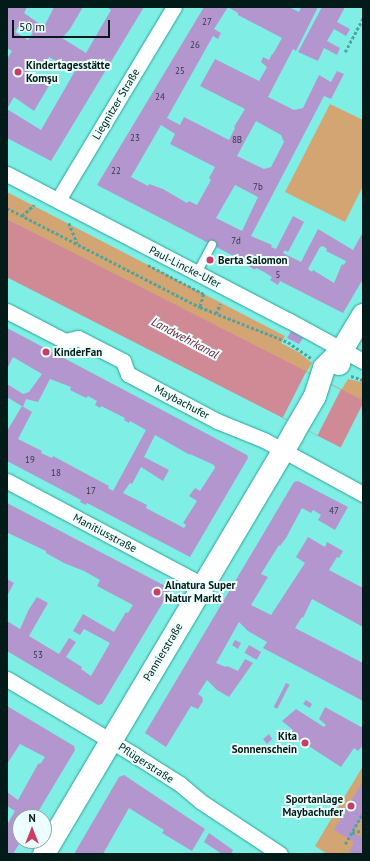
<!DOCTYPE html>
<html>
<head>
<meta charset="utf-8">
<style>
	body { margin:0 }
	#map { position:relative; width:370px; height:861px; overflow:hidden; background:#7fefe5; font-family:"PT Sans",sans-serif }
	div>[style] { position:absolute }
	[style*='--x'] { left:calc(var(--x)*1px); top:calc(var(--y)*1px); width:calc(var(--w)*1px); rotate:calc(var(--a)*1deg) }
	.green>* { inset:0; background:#d3a573 }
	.water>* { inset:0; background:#d08a96; transform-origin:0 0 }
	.pier>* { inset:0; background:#7fefe5; transform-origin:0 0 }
	.building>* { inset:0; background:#b496cf; transform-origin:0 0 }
	.path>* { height:2.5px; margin-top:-1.25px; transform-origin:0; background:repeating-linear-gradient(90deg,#53a39c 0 3px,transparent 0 5px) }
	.roads { filter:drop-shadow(0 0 1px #26a39a) drop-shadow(0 0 1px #26a39a) }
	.lane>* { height:8px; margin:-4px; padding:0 4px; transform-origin:4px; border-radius:4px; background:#fff }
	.street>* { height:15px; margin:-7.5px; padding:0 7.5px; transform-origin:7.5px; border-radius:7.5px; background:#fff }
	.secondary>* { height:22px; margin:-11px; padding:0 11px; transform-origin:11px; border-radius:11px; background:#fff }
	.dots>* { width:11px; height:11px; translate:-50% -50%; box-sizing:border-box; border:2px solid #ebfffc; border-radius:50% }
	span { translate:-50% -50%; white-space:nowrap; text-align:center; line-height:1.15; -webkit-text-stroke:4px #ebfffc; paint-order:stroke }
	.number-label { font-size:9px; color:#2e3946 }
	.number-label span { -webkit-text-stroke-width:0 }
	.poi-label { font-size:11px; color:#021a18; font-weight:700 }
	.left { translate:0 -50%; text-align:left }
	.right { translate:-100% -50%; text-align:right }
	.street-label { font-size:11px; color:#021a18 }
	.water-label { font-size:12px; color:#6e1a32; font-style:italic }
	.frame { position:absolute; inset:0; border:8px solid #021a18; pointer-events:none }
	.north { position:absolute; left:12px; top:809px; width:40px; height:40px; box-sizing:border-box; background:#ebfffc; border:1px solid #8ea3a1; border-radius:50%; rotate:0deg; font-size:11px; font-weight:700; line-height:16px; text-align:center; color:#021a18 }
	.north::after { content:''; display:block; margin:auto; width:14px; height:18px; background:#cc3d65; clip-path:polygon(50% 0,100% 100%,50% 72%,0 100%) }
	.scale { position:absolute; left:12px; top:20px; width:98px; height:18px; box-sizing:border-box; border:2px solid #021a18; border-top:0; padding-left:5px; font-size:12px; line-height:14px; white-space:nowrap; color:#021a18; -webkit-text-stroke:3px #ebfffc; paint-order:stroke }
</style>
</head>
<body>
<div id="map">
	<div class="green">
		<i style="clip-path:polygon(330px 104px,363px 120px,363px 186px,345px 222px,285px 192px)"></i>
		<i style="clip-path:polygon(7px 192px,285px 336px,281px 343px,298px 352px,312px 363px,305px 374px,7px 219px)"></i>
		<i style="clip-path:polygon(363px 378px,363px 404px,340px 392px,348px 379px,361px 382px)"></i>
		<i style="clip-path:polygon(363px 766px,363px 854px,327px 854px,315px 846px)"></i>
	</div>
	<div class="water">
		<i style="left:7px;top:219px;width:401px;height:52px;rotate:27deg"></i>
	</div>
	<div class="pier">
		<i style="left:306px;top:372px;width:39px;height:51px;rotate:27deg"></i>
	</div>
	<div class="building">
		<i style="clip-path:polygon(evenodd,7px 7px,27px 7px,24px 13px,44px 27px,54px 7px,83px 7px,70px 29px,62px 38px,86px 53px,111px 10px,107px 7px,144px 7px,51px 161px,7px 138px,7px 59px,12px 51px,7px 48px,7px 7px,20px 24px,33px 32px,28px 40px,15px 32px,20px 24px,7px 7px,49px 57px,75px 71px,41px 130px,7px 109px,14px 97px,34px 111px,50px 84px,37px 76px,35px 81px,26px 76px,34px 64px,42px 69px,49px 57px)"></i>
		<i style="clip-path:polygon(evenodd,204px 7px,289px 7px,299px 12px,301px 7px,318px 7px,296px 51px,293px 49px,268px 97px,294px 110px,303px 108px,319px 75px,331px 82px,337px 71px,344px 74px,331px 99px,324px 96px,251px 236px,272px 245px,271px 247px,276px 249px,293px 216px,304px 222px,288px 252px,285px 250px,283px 253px,301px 262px,318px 229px,353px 250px,363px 232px,363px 279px,343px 313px,280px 281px,278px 285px,270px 280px,272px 277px,264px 272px,256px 268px,255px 270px,247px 265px,247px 263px,97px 185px,204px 7px,228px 7px,238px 13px,238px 15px,282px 38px,273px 54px,272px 54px,269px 60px,263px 57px,261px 62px,267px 67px,259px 81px,215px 59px,200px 86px,245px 109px,234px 127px,235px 128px,229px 140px,184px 117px,180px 125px,167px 118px,213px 36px,218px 39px,221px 33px,214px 29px,228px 7px,204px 7px,256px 121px,281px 135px,284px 142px,271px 167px,264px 169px,237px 156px,256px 121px,204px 7px,161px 125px,175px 134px,170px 144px,215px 167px,209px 178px,211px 180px,197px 205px,189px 201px,187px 203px,163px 189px,149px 184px,148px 186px,131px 177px,161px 125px,204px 7px,235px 185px,258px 197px,242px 231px,216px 218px,235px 185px,204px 7px,323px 246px,327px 249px,326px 251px,346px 261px,344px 265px,342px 264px,334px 283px,313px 270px,312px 272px,308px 269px,320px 247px,323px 246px)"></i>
		<i style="clip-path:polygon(322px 7px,345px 7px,337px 22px,350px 29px,346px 36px,334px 29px,327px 41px,340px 48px,337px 55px,324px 48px,318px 61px,298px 52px)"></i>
		<i style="clip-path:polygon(evenodd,7px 328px,247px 455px,248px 458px,190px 557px,87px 503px,86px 505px,80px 502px,81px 500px,7px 461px,7px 431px,22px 406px,32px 412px,18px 439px,42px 451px,41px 453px,52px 458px,53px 456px,109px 486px,108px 488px,113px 491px,146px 430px,130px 421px,129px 423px,124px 420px,125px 418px,101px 406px,100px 408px,95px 405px,97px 401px,88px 396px,86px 398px,70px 390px,71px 387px,50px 379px,38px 402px,26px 399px,23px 407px,7px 397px,7px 384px,23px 394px,29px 392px,42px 374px,13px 357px,7px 369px,7px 328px,155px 435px,190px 455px,190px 454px,214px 465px,215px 468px,200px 491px,195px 488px,189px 496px,197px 501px,183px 523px,186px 525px,184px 528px,146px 508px,147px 505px,123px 493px,130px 483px,132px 484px,141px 467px,163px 481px,169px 470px,144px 457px,155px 435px)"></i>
		<i style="clip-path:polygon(291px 331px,303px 338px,299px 344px,287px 338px)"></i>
		<i style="clip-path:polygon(298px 481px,348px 507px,335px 530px,318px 520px,321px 515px,313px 510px,311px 513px,302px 508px,286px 538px,280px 546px,279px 545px,261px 574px,268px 577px,251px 605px,271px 615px,305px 563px,296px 557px,308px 537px,325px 547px,327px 542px,343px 551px,339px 558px,337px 557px,329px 570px,363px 588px,363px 627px,312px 599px,303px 618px,302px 617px,295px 628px,363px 663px,363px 701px,263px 648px,267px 642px,248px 631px,239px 622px,216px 663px,226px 667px,227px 666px,238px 671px,245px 659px,253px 663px,229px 697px,217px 690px,207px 680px,198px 694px,202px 697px,203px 701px,198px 709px,191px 706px,166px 747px,145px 733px,294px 482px)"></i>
		<i style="clip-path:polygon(7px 503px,171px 589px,102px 704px,98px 705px,7px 651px,7px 621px,20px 629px,29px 609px,37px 597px,48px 603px,29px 636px,59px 654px,69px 638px,76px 642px,66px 657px,82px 667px,81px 669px,91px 676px,110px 643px,84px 629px,80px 635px,73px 631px,76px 626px,83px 614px,114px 632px,126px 612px,128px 613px,133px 605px,97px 586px,100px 580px,84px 571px,64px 563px,46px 553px,46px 551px,8px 533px)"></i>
		<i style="clip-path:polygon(7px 579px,14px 583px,7px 596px)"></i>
		<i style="clip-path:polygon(235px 640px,241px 643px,238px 649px,232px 645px)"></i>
		<i style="left:249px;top:645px;width:14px;height:9px;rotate:30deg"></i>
		<i style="left:286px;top:683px;width:4px;height:27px;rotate:27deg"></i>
		<i style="clip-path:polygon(306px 700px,312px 704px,310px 708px,303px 704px)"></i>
		<i style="clip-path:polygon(7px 706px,74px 746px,75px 750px,35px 817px,20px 817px,21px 841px,13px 854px,7px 854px,7px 825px,15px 811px,7px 806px,7px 792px,18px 800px,38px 764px,41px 763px,45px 757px,20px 744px,7px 764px)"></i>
		<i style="clip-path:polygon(325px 707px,363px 728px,363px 745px,358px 751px,354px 748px,341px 767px,290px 734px,293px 730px,282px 721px,296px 709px,324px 727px,326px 725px,319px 719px)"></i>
		<i style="clip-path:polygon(269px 734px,272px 739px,267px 744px,263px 739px)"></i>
		<i style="clip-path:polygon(124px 775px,205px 829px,192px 851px,162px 833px,164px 830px,129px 808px,103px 854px,74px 854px,119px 777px)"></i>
		<i style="clip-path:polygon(363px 781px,363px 816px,353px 833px,363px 838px,363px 853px,353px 854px,349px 852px,354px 842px,334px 830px)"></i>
		<i style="clip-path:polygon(209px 833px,233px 850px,231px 854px,222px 854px,204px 842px)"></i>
	</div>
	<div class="path">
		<i style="--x:345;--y:52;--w:38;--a:-62"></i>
		<i style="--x:7;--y:208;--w:217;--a:27.2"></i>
		<i style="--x:200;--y:307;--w:95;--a:21.7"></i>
		<i style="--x:288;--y:342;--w:28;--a:35"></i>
		<i style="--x:22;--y:216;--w:16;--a:-43"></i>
		<i style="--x:34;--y:205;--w:1;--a:45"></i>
		<i style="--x:69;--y:223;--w:22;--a:68"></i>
		<i style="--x:148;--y:265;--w:63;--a:27.4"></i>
		<i style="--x:204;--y:294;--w:14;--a:107"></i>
		<i style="--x:216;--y:314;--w:11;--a:-68"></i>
		<i style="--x:351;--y:376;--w:13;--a:18"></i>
		<i style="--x:352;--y:833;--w:11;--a:-15"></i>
		<i style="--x:345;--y:844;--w:36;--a:-60"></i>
	</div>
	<div class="roads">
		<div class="lane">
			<i style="--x:197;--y:273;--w:32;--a:-62"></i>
		</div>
		<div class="street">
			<i style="--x:7;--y:174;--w:317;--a:27.5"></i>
			<i style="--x:288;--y:320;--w:85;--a:28.7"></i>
			<i style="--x:58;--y:200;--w:225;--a:-59"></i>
			<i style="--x:7;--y:311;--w:65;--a:27.3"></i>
			<i style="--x:65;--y:341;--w:13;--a:-13"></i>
			<i style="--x:78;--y:338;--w:51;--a:27.1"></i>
			<i style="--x:123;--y:361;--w:14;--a:69"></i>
			<i style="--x:128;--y:374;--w:101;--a:27.8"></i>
			<i style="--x:217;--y:421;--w:51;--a:22"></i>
			<i style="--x:264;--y:440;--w:113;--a:28.6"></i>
			<i style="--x:7;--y:481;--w:222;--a:28"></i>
			<i style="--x:7;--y:679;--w:150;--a:30.8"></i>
			<i style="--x:136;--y:756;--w:52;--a:32.5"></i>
			<i style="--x:180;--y:784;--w:26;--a:40"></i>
			<i style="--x:200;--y:801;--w:96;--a:33.5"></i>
		</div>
		<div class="secondary">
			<i style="--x:339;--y:364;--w:14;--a:-78"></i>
			<i style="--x:342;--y:350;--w:41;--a:-59"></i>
			<i style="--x:44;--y:854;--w:488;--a:-59.3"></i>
			<i style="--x:293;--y:434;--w:44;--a:-59.9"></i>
			<i style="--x:315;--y:396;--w:29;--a:-72"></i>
			<i style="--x:324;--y:368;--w:25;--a:-45"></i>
		</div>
	</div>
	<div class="dots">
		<i style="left:18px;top:72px;background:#cc3d65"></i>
		<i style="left:210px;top:260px;background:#cc3d65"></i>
		<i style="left:46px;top:352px;background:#cc3d65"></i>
		<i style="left:157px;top:592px;background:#cc3d65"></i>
		<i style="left:305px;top:743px;background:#cc3d65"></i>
		<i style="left:351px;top:806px;background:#cc3d65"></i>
	</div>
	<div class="number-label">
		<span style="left:207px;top:22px">27</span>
		<span style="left:195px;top:45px">26</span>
		<span style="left:180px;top:71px">25</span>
		<span style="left:160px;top:97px">24</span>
		<span style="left:135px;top:138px">23</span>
		<span style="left:237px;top:140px">8B</span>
		<span style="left:116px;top:171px">22</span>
		<span style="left:258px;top:187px">7b</span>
		<span style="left:236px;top:241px">7d</span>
		<span style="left:278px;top:275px">5</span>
		<span style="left:30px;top:460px">19</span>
		<span style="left:56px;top:473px">18</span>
		<span style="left:91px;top:491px">17</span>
		<span style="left:334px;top:511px">47</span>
		<span style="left:38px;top:655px">53</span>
	</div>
	<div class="poi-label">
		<span class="left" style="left:26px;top:72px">Kindertagesstätte<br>Komşu</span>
		<span class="left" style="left:218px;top:260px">Berta Salomon</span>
		<span class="left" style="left:54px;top:352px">KinderFan</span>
		<span class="left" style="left:165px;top:592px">Alnatura Super<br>Natur Markt</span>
		<span class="right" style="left:297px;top:743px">Kita<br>Sonnenschein</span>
		<span class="right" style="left:343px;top:806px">Sportanlage<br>Maybachufer</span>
	</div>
	<div class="street-label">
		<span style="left:116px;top:104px;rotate:-59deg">Liegnitzer Straße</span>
		<span style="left:185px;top:267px;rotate:27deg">Paul-Lincke-Ufer</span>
		<span style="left:182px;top:402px;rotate:28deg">Maybachufer</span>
		<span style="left:105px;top:533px;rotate:28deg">Manitiusstraße</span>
		<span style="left:163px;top:652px;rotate:-59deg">Pannierstraße</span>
		<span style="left:146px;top:763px;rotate:33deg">Pflügerstraße</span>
	</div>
	<div class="water-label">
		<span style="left:185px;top:338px;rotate:28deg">Landwehrkanal</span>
	</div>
	<div class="frame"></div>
	<div class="north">N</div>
	<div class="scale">50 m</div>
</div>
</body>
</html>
